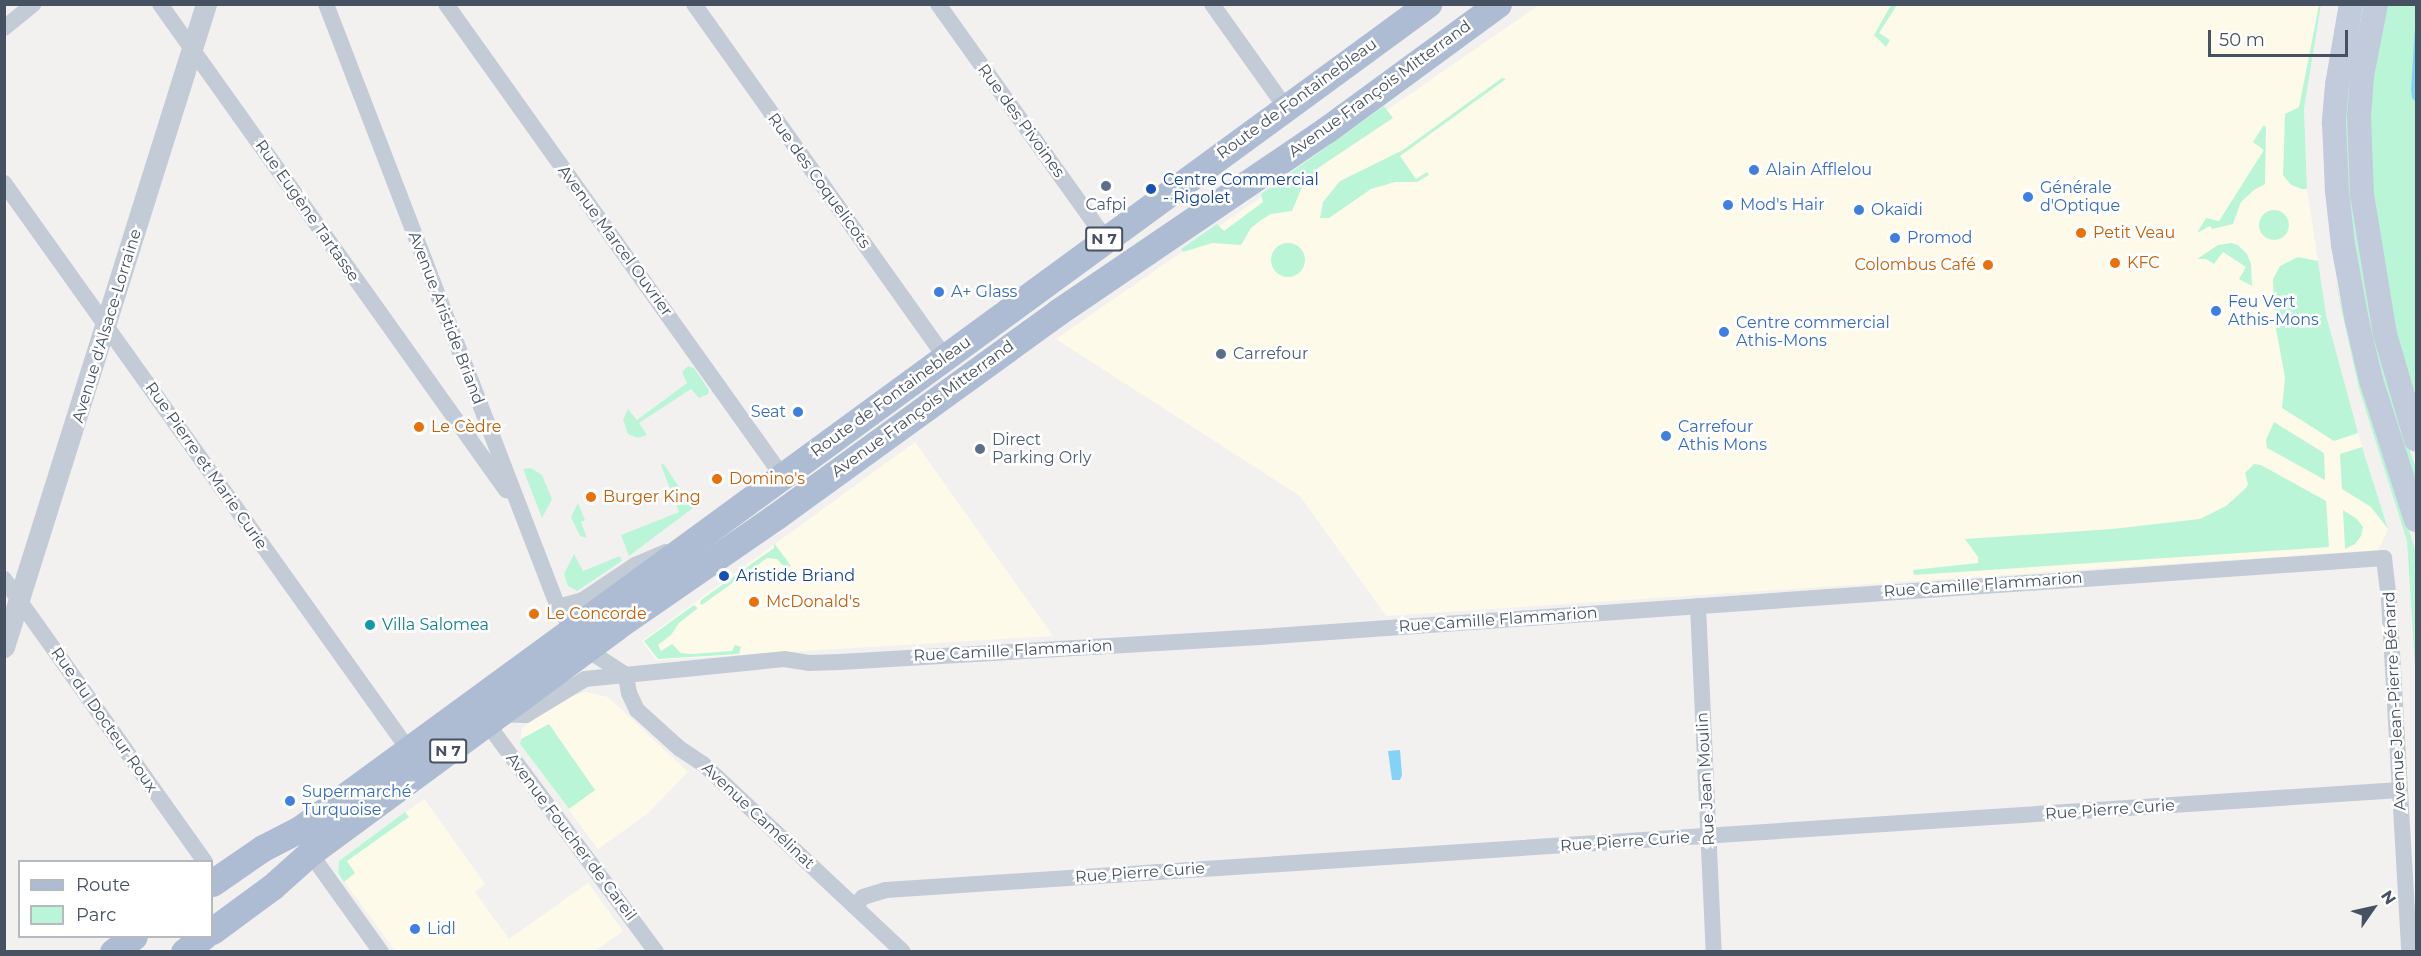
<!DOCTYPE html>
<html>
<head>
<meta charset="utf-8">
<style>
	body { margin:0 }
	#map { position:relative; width:2421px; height:956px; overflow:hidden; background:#f3f1f0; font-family:Montserrat,sans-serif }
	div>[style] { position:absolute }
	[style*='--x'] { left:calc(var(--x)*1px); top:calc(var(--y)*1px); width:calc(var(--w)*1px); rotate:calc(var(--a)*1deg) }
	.commercial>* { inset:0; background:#fefaea }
	.green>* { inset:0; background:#bbf5d7 }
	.round { border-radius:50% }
	.water>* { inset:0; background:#83d3f7 }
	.minor>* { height:16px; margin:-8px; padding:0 8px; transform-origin:8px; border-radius:8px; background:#c3cbd7 }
	.tertiary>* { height:21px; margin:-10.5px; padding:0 10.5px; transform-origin:10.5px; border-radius:10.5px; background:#c3cbd7 }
	.secondary>* { height:24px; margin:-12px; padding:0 12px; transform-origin:12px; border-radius:12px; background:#c1cbdb }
	.primary>* { height:27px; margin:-13.5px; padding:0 13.5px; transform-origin:13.5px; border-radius:13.5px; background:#adbcd2 }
	.dots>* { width:16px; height:16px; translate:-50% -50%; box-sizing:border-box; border:3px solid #fff; border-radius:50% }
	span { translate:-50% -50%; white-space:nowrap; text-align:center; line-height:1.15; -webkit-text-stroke:5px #fff; paint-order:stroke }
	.shield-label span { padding:2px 4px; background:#fff; border:2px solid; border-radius:4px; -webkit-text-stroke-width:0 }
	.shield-label { font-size:15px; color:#465161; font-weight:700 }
	.street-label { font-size:16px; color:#465161 }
	.shop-label { font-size:16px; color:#366cbe }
	.left { translate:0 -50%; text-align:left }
	.right { translate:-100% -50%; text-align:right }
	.transit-label { font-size:16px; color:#164399 }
	.service-label { font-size:16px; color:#4e5e75 }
	.food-label { font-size:16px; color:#c56008 }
	.culture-label { font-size:16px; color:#0d838f }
	.frame { position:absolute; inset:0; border:6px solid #465161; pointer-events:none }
	.legend { position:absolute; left:18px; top:860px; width:195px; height:78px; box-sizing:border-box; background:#fff; border:2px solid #b5b9c0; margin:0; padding:8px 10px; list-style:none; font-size:18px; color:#465161 }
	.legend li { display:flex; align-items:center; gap:12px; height:30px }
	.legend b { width:30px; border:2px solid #b5b9c0 }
	.north { position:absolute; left:2343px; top:878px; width:60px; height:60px; -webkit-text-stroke:4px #fff; paint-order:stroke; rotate:56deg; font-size:16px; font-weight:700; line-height:24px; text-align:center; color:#465161 }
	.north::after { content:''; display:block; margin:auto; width:21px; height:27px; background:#465161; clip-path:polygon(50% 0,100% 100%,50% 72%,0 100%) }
	.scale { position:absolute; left:2208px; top:30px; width:140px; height:27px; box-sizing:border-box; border:3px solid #465161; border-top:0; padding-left:8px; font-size:18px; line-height:21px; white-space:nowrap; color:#465161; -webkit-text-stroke:4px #fff; paint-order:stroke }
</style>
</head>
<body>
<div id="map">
	<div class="commercial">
		<i style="clip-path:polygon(1539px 5px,2321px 5px,2304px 109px,2307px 189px,2326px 315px,2342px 382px,2388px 530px,2378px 550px,1386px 616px,1300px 496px,1056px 339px)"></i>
		<i style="clip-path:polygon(915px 442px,1053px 636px,656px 660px,642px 641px)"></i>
		<i style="clip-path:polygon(586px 692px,608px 697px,688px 772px,647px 814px,598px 849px,520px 744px,522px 728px,568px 697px)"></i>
		<i style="clip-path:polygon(424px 799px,485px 884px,475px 892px,509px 939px,588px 883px,623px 931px,595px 951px,395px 951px,338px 873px,339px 861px)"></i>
	</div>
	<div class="green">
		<i style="clip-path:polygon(1891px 5px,1897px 5px,1879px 33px,1890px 40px,1886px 47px,1874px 35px)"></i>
		<i style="clip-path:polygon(2319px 5px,2321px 5px,2304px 109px,2307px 189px,2302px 189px,2291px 185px,2283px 175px,2285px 114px,2299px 107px)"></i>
		<i style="clip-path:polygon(2361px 5px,2367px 5px,2354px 72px,2397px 411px,2416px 469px,2416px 492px,2382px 387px,2354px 253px,2343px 119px)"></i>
		<i style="clip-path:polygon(2386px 5px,2416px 5px,2416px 411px,2391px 317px,2370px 163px,2371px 78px)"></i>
		<i style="clip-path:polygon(1502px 78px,1506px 79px,1400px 156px,1416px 179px,1427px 172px,1429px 175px,1417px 182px,1395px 182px,1371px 189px,1329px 218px,1320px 218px,1323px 202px,1340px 181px,1403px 150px)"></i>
		<i style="clip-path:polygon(1384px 106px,1393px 118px,1318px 168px,1302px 187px,1292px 211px,1271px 214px,1261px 220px,1251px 228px,1241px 245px,1212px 243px,1183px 252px,1181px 249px,1217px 224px,1224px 231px,1263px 202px,1261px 194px)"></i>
		<i style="clip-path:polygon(2264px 125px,2266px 128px,2265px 184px,2254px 190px,2241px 202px,2233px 224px,2212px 229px,2210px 226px,2197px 233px,2206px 218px,2219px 221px,2264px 150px,2253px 142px)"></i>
		<i class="round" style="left:2259px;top:210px;width:30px;height:30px"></i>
		<i style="clip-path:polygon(2231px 243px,2238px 245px,2247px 254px,2251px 264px,2252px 286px,2239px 279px,2246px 267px,2223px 252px,2214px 264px,2206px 259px,2197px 259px,2218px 245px)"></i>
		<i class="round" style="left:1271px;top:243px;width:34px;height:34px"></i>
		<i style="clip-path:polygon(2298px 257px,2318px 261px,2326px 315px,2358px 433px,2334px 441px,2282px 408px,2285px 377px,2275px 324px,2273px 279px,2280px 266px)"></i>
		<i style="clip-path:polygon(2335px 280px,2370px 411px,2416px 552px,2416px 684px,2407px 541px,2359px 389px)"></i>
		<i style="clip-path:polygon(688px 366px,694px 368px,709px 390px,708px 394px,699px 398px,691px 389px,639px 423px,647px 435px,638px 438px,628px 434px,623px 420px,628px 409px,637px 420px,687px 383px,682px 372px)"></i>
		<i style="clip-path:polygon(2274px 422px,2324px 453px,2325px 480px,2267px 448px,2266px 440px)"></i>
		<i style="clip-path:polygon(2362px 447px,2388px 529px,2371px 507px,2342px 489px,2340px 454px)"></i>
		<i style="clip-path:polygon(663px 463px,693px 508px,629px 556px,621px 535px,679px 512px,661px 465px)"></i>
		<i style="clip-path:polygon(2254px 464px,2261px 465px,2326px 501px,2329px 547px,1914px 575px,1913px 570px,1978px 563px,1978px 557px,1965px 539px,2112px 529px,2200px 519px,2226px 506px,2246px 488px,2248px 484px,2245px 473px)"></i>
		<i style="clip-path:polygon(531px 468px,542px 475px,552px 499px,542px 518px,523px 469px)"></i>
		<i style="clip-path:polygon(578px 503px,585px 520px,581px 522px,587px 538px,580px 536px,571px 517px)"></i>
		<i style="clip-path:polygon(2343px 510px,2357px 519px,2363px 527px,2361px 536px,2355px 544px,2345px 549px)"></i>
		<i style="clip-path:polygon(774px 543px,791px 566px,786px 569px,777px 559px,767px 558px,702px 605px,700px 603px,701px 600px,774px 548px)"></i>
		<i style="clip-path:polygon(574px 554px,583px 571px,620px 556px,622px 561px,577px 591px,568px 586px,564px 574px)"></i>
		<i style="clip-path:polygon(694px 605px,698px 608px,679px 623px,671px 635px,658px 645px,661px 651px,672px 644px,681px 653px,691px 654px,732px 651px,735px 645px,741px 647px,739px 654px,658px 659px,644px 641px)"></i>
		<i style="clip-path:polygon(549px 724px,595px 790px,569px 809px,520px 744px,521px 739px)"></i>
		<i style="clip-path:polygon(405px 812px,409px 817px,347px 861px,355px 873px,344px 882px,338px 873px,339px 861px)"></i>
	</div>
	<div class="water">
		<i style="clip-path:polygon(2416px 12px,2416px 102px,2412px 98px,2411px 90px)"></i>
		<i style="clip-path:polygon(1400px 750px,1402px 775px,1400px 780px,1392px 780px,1388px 751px)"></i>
	</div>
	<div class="minor">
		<i style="--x:160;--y:4;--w:597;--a:54.55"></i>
		<i style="--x:326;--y:4;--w:646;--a:68.96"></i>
		<i style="--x:558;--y:607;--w:50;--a:56.3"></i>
		<i style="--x:586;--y:649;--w:48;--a:33"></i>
		<i style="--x:446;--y:4;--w:581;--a:54.53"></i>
		<i style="--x:694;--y:4;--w:433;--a:54.6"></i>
		<i style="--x:938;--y:4;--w:287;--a:54.5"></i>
		<i style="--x:1212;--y:4;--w:128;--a:54.6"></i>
		<i style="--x:4;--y:28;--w:38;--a:-39"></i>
		<i style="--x:4;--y:183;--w:695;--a:54.48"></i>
		<i style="--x:4;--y:579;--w:347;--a:54.6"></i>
		<i style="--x:1698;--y:606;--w:346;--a:87.4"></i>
		<i style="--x:558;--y:607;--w:26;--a:-16"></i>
		<i style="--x:583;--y:600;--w:63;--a:-33.9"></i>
		<i style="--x:635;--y:565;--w:33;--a:-23"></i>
		<i style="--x:626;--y:675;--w:18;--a:81"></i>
		<i style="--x:629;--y:693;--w:19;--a:65"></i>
		<i style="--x:637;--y:710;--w:57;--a:42.1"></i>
		<i style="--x:679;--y:748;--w:29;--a:34"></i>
		<i style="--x:703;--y:764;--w:274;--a:43.2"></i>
		<i style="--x:497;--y:714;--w:29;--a:2"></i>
		<i style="--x:526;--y:715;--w:69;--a:-31.4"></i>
		<i style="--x:585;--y:679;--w:200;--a:-5.7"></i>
		<i style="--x:784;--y:659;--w:25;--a:9"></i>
		<i style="--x:809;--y:663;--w:31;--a:-2"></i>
		<i style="--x:840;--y:662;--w:421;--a:-3.4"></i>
		<i style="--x:1260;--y:637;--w:1127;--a:-4.02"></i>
		<i style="--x:2384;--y:558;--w:42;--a:83.2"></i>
		<i style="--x:2389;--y:600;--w:353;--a:86.7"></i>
		<i style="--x:486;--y:722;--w:286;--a:53.5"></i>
		<i style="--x:310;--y:853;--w:122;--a:54.4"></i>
		<i style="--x:855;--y:906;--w:12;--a:-48"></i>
		<i style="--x:863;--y:897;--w:24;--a:-17"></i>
		<i style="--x:886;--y:890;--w:1517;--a:-3.78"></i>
	</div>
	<div class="tertiary">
		<i style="--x:4;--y:647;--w:674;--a:-72.56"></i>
	</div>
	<div class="secondary">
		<i style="--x:2351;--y:4;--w:82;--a:99.8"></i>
		<i style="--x:2337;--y:85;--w:38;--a:95"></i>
		<i style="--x:2334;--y:123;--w:68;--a:87.5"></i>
		<i style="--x:2337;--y:191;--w:54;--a:83.7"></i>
		<i style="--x:2343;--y:245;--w:77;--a:79.6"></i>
		<i style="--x:2357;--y:321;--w:61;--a:76.7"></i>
		<i style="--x:2371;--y:380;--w:147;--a:72.2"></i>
		<i style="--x:2376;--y:4;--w:73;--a:101"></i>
		<i style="--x:2362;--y:76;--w:41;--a:94.2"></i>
		<i style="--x:2359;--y:117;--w:77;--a:87.8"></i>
		<i style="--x:2362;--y:194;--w:142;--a:80.7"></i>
		<i style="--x:2385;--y:334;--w:110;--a:73.7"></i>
	</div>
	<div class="primary">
		<i style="--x:212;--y:883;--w:62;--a:-34.5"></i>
		<i style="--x:263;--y:848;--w:42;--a:-27.2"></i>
		<i style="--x:300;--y:829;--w:1398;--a:-36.18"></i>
		<i style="--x:212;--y:931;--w:74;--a:-36.3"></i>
		<i style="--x:272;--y:887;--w:51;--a:-41.8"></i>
		<i style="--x:310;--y:853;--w:380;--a:-36.4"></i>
		<i style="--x:616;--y:627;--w:193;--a:-34.7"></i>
		<i style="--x:775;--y:517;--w:349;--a:-35.9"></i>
		<i style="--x:1058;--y:312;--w:324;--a:-34.2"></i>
		<i style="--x:1326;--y:130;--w:213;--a:-36.2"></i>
		<i style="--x:113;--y:952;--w:26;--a:-37"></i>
		<i style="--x:184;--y:952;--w:26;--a:-39"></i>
	</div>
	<div class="dots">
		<i style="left:1754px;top:170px;background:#3f7fe0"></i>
		<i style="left:1106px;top:186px;background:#5c6f8a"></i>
		<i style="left:1151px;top:189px;background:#1a4fb4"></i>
		<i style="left:2028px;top:197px;background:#3f7fe0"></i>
		<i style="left:1728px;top:205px;background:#3f7fe0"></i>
		<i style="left:1859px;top:210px;background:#3f7fe0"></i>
		<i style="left:2081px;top:233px;background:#e8710a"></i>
		<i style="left:1895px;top:238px;background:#3f7fe0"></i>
		<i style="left:2115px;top:263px;background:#e8710a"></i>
		<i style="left:1988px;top:265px;background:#e8710a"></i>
		<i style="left:939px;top:292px;background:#3f7fe0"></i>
		<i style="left:2216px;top:311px;background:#3f7fe0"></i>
		<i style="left:1724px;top:332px;background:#3f7fe0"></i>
		<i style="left:1221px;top:354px;background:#5c6f8a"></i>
		<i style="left:798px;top:412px;background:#3f7fe0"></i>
		<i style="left:419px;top:427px;background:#e8710a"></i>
		<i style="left:1666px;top:436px;background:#3f7fe0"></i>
		<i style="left:980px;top:449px;background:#5c6f8a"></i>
		<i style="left:717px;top:479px;background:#e8710a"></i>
		<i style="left:591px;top:497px;background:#e8710a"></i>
		<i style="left:724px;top:576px;background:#1a4fb4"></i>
		<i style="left:754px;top:602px;background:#e8710a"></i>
		<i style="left:534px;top:614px;background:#e8710a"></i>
		<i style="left:370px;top:625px;background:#0f9aa8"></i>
		<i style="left:290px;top:801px;background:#3f7fe0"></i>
		<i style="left:415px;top:929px;background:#3f7fe0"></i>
	</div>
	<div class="shield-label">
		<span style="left:1104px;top:239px">N 7</span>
		<span style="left:448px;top:751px">N 7</span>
	</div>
	<div class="street-label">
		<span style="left:1380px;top:89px;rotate:-36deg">Avenue François Mitterrand</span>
		<span style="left:1297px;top:99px;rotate:-36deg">Route de Fontainebleau</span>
		<span style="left:1021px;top:121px;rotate:54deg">Rue des Pivoines</span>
		<span style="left:819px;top:181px;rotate:54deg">Rue des Coquelicots</span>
		<span style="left:307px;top:211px;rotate:55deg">Rue Eugène Tartasse</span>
		<span style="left:615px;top:241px;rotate:54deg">Avenue Marcel Ouvrier</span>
		<span style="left:446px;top:318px;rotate:69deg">Avenue Aristide Briand</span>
		<span style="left:107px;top:326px;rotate:-73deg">Avenue d'Alsace-Lorraine</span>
		<span style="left:891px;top:397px;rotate:-36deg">Route de Fontainebleau</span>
		<span style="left:923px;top:409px;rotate:-36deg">Avenue François Mitterrand</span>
		<span style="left:206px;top:466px;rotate:55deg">Rue Pierre et Marie Curie</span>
		<span style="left:1983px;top:585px;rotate:-4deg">Rue Camille Flammarion</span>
		<span style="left:1498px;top:620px;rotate:-4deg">Rue Camille Flammarion</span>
		<span style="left:1013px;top:651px;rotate:-3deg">Rue Camille Flammarion</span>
		<span style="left:2395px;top:701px;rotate:-93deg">Avenue Jean-Pierre Bénard</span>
		<span style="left:104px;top:720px;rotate:55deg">Rue du Docteur Roux</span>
		<span style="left:1706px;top:779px;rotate:-93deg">Rue Jean Moulin</span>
		<span style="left:2110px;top:810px;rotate:-4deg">Rue Pierre Curie</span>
		<span style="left:758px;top:816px;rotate:43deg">Avenue Camélinat</span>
		<span style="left:571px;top:837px;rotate:53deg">Avenue Foucher de Careil</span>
		<span style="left:1625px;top:842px;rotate:-4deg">Rue Pierre Curie</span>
		<span style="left:1140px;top:873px;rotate:-4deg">Rue Pierre Curie</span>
	</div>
	<div class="shop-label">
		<span class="left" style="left:1766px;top:170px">Alain Afflelou</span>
		<span class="left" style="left:2040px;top:197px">Générale<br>d'Optique</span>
		<span class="left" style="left:1740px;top:205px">Mod's Hair</span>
		<span class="left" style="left:1871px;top:210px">Okaïdi</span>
		<span class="left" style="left:1907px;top:238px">Promod</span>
		<span class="left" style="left:951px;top:292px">A+ Glass</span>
		<span class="left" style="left:2228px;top:311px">Feu Vert<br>Athis-Mons</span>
		<span class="left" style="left:1736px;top:332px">Centre commercial<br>Athis-Mons</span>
		<span class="right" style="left:786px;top:412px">Seat</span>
		<span class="left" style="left:1678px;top:436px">Carrefour<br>Athis Mons</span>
		<span class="left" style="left:302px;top:801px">Supermarché<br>Turquoise</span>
		<span class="left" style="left:427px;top:929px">Lidl</span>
	</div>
	<div class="transit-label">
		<span class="left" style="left:1163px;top:189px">Centre Commercial<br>- Rigolet</span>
		<span class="left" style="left:736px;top:576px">Aristide Briand</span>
	</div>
	<div class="service-label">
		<span style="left:1106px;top:205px">Cafpi</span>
		<span class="left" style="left:1233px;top:354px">Carrefour</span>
		<span class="left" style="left:992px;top:449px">Direct<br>Parking Orly</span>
	</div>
	<div class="food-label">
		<span class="left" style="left:2093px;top:233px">Petit Veau</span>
		<span class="left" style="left:2127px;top:263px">KFC</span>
		<span class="right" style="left:1976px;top:265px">Colombus Café</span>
		<span class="left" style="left:431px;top:427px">Le Cèdre</span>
		<span class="left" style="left:729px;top:479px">Domino's</span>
		<span class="left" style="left:603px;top:497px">Burger King</span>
		<span class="left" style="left:766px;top:602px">McDonald's</span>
		<span class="left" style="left:546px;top:614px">Le Concorde</span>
	</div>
	<div class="culture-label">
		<span class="left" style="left:382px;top:625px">Villa Salomea</span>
	</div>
	<div class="frame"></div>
	<ul class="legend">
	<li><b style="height:8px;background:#adbcd2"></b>Route</li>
	<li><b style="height:16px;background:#bbf5d7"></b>Parc</li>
	</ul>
	<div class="north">N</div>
	<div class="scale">50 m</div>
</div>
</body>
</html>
